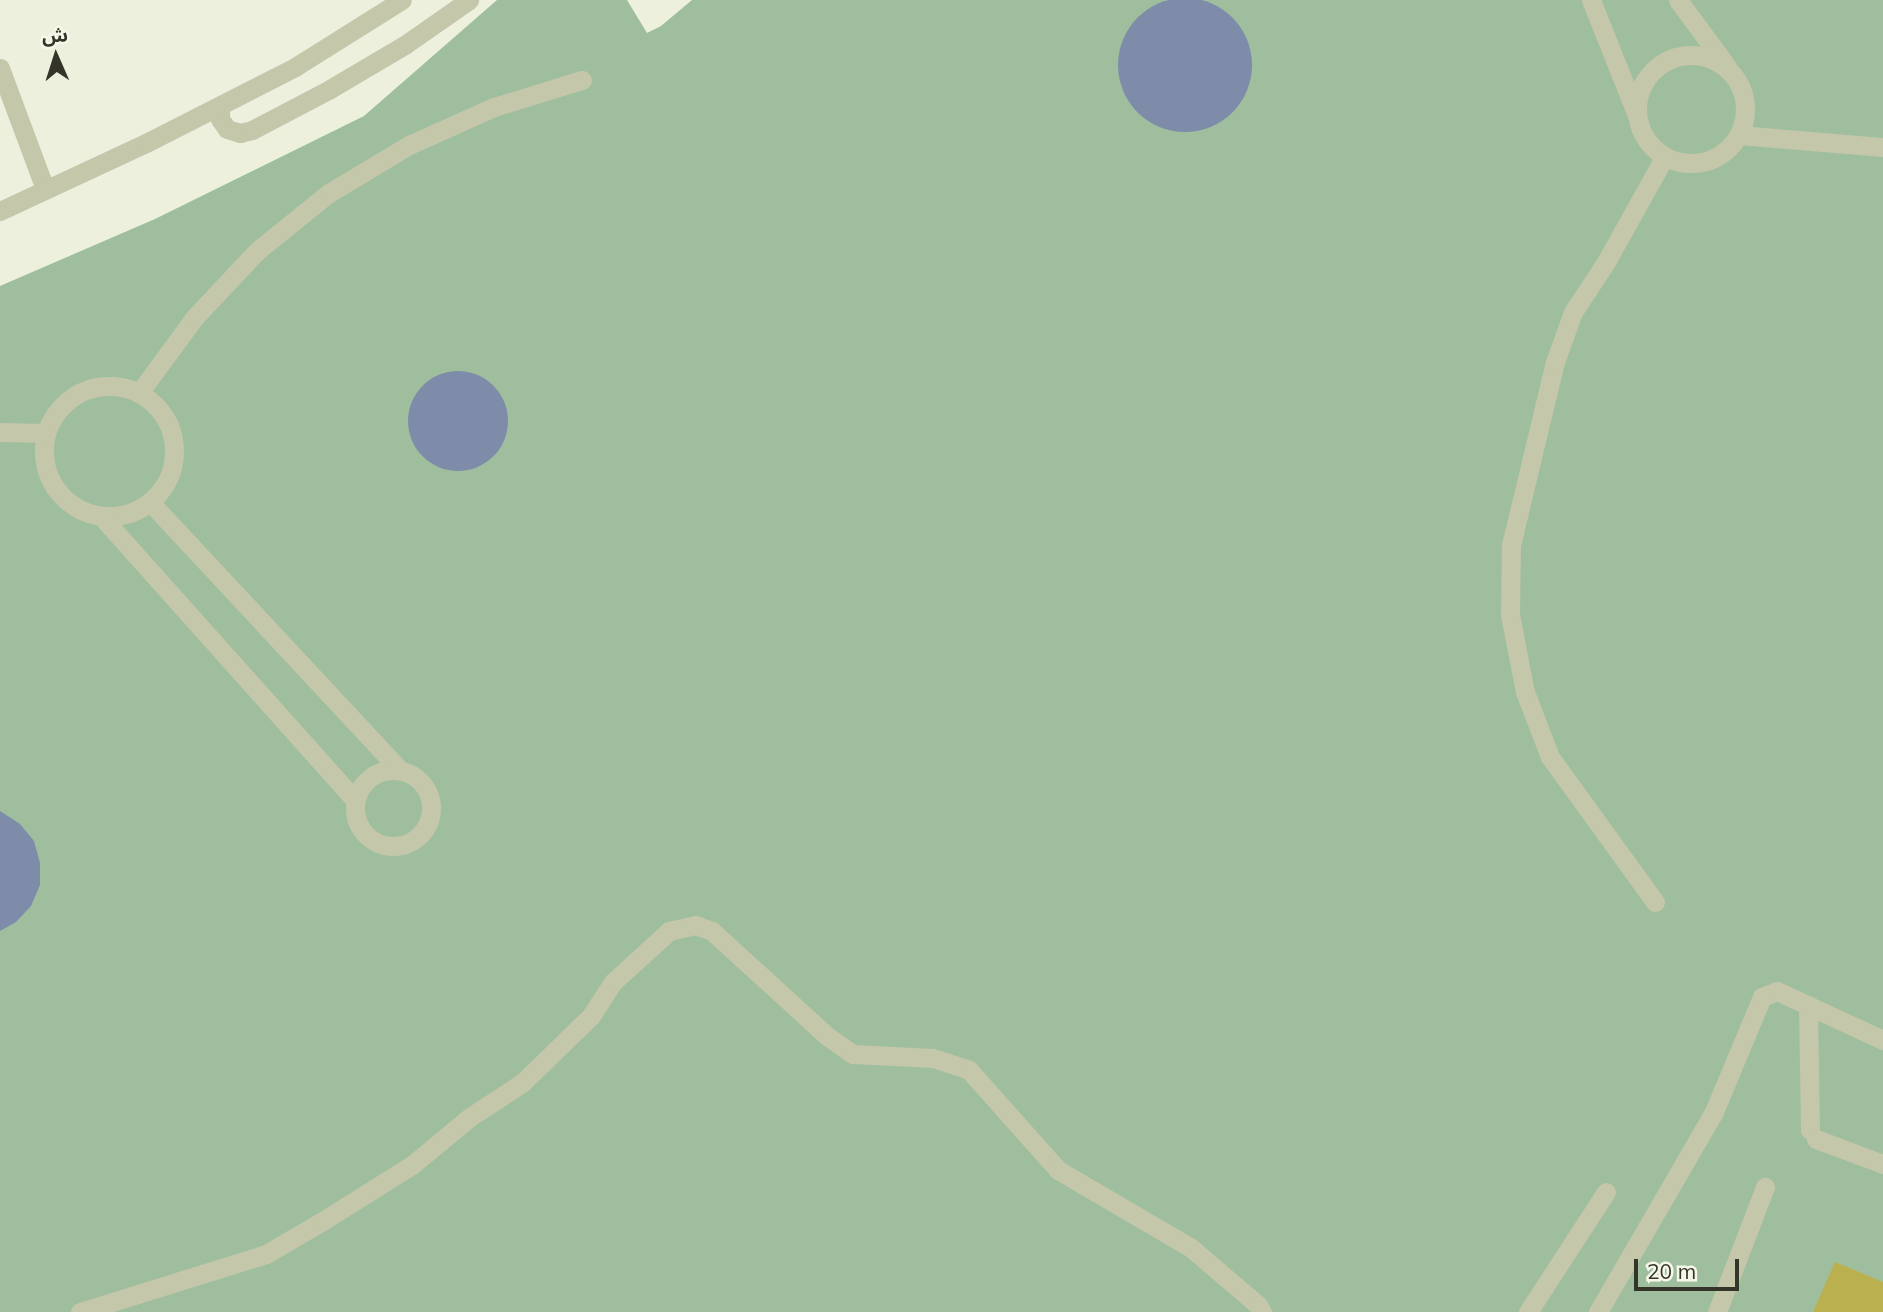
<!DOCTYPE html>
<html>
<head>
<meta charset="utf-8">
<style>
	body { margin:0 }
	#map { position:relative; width:1883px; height:1312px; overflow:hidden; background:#ecf0dd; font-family:Mulish,"Noto Sans Arabic",sans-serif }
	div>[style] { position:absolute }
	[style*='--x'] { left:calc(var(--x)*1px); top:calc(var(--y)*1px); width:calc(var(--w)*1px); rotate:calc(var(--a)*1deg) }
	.green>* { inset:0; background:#9ebe9e }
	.water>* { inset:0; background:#7e8caa }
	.round { border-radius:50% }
	.building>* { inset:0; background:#bbb04f }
	.service>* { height:19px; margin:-9.5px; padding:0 9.5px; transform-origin:9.5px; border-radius:9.5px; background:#c4c7aa }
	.minor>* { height:19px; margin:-9.5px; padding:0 9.5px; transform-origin:9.5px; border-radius:9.5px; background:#c4c7aa }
	.minor>.ring { margin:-9.5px; padding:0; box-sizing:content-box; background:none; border:19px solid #c4c7aa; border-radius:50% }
	span { translate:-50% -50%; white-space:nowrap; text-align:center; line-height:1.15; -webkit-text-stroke:5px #f5f8e9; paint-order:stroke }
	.north { position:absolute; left:21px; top:21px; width:70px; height:70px; -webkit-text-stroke:5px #f5f8e9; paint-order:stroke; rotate:357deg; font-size:19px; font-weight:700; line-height:28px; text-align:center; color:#353429 }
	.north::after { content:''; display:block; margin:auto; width:24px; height:32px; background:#353429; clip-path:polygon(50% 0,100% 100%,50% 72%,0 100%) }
	.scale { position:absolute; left:1634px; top:1259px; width:105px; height:32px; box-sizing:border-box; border:4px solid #353429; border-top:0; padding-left:9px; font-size:21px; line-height:24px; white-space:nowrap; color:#353429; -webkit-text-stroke:5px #f5f8e9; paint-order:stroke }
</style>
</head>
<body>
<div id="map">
	<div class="green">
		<i style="clip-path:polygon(497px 0,627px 0,647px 33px,661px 26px,692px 0,1883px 0,1883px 1312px,0 1312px,0 286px,155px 219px,364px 116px)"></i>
	</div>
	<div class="water">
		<i class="round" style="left:1118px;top:-2px;width:134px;height:134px"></i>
		<i class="round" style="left:408px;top:371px;width:100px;height:100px"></i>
		<i style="clip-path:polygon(0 811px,20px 824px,34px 841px,40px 863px,40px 885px,31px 906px,16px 922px,0 931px)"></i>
	</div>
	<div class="building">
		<i style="clip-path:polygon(1835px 1262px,1883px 1282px,1883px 1312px,1813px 1312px)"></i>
	</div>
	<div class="service">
		<i style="--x:1808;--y:1005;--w:125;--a:89.1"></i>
		<i style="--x:1816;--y:1139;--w:72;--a:20.5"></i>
		<i style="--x:80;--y:1312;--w:195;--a:-17.3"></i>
		<i style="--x:266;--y:1254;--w:64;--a:-30.2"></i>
		<i style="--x:321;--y:1222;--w:107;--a:-32.1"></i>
		<i style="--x:412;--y:1165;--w:75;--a:-39.6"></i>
		<i style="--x:470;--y:1117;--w:62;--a:-33.2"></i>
		<i style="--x:522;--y:1083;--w:96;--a:-44.2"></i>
		<i style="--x:591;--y:1016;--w:40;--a:-57.1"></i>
		<i style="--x:613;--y:982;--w:76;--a:-42.3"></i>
		<i style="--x:669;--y:931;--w:27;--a:-13"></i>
		<i style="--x:695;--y:925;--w:18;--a:19"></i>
		<i style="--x:712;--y:931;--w:156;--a:42.4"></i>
		<i style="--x:827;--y:1036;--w:32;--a:35"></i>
		<i style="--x:853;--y:1054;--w:80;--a:2.9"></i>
		<i style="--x:933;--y:1058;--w:38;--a:18"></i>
		<i style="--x:969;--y:1070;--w:134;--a:48.3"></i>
		<i style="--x:1058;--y:1170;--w:153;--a:30.3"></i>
		<i style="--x:1190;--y:1247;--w:89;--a:40.5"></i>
		<i style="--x:1258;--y:1305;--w:8;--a:60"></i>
		<i style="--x:1528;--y:1312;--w:143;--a:-57"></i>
		<i style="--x:1598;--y:1312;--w:229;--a:-59.9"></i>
		<i style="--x:1713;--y:1114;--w:127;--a:-67.3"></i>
		<i style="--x:1762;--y:997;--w:16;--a:-22"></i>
		<i style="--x:1777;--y:991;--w:117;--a:24.8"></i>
		<i style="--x:1717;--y:1312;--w:134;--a:-69"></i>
	</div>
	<div class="minor">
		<i style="--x:1591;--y:0;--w:122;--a:68.3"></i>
		<i style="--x:1678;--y:0;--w:81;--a:53.6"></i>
		<i class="ring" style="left:1637px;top:55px;width:89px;height:89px"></i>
		<i style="--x:0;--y:68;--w:129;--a:69.6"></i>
		<i style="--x:220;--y:106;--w:13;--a:90"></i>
		<i style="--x:220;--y:119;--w:12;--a:55"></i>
		<i style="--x:227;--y:129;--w:14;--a:17"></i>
		<i style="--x:240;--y:133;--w:12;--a:-14"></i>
		<i style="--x:252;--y:130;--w:88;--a:-27.7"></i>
		<i style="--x:330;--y:89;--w:88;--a:-30.6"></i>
		<i style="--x:406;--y:44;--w:77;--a:-34.9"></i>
		<i style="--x:1739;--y:135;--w:144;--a:4.8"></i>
		<i style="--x:0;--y:211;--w:163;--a:-25"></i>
		<i style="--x:148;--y:142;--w:165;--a:-27"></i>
		<i style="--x:295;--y:67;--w:126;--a:-32.1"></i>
		<i class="ring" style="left:44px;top:386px;width:111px;height:111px"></i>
		<i style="--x:139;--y:393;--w:93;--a:-53.7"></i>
		<i style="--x:194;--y:318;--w:92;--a:-46.8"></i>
		<i style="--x:257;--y:251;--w:92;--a:-38.9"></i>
		<i style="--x:329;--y:193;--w:93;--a:-31"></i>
		<i style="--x:409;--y:145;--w:93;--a:-24.1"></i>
		<i style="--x:494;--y:107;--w:92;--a:-17.1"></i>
		<i style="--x:0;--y:432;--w:46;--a:1.2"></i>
		<i style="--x:150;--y:502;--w:367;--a:47"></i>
		<i style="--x:101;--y:516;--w:381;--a:48.2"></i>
		<i class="ring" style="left:355px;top:770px;width:57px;height:57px"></i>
		<i style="--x:1655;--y:902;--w:179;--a:-125.9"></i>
		<i style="--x:1550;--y:757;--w:70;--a:-111"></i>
		<i style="--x:1525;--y:692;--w:78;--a:-101"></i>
		<i style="--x:1510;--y:615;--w:70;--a:-89.2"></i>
		<i style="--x:1511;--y:545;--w:188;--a:-76.5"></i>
		<i style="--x:1555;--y:362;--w:53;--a:-70.2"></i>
		<i style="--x:1573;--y:312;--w:60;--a:-56.6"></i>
		<i style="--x:1606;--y:262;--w:121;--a:-60.9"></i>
	</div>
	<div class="north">ش</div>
	<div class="scale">20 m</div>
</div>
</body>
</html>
